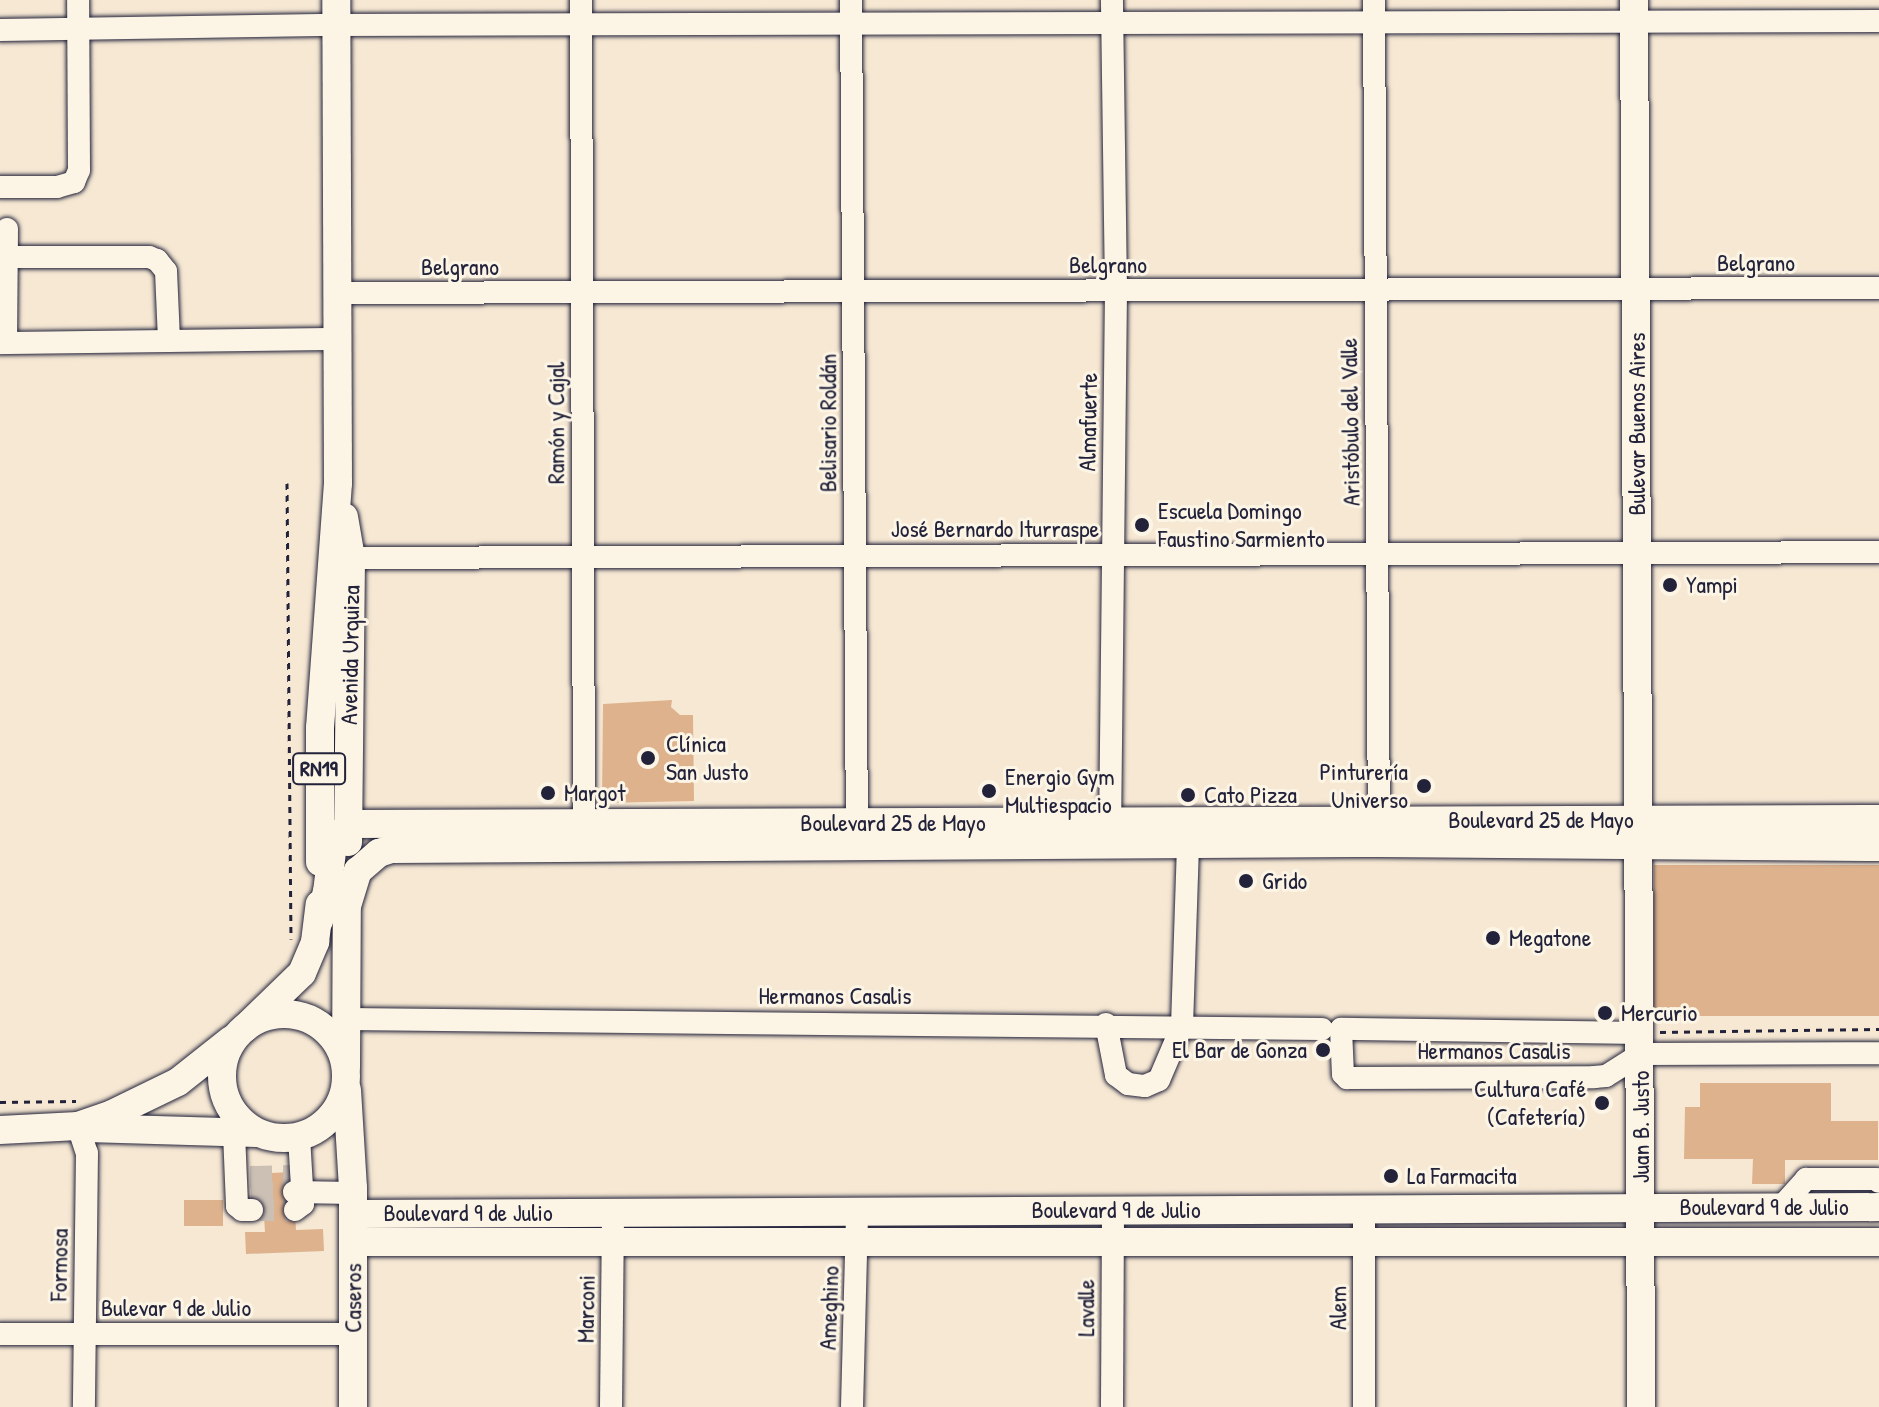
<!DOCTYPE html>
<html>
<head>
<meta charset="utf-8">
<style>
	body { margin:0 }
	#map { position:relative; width:1879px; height:1407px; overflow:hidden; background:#f6e8d3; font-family:"Patrick Hand",sans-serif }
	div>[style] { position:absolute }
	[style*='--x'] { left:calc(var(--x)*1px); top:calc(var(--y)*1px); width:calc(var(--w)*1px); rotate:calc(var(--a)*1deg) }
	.building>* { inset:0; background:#ddb28d; transform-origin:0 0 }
	.minor-tunnel>* { height:22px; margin-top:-11px; transform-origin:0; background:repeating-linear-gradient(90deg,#ccc0b5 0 22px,transparent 0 33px) }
	.path>* { height:3px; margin-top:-1.5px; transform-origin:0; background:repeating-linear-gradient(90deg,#22223b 0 6px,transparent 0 12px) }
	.roads { filter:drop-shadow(0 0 2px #22223b) drop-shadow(0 0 2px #22223b) }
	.minor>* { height:22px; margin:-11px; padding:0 11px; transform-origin:11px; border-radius:11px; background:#fcf5e5 }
	.major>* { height:28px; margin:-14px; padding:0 14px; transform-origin:14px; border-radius:14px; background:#fcf5e5 }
	.major>.ring { margin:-14px; padding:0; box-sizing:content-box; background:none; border:28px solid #fcf5e5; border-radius:50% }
	.dots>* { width:22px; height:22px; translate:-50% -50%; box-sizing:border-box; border:4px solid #fcf5e5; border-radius:50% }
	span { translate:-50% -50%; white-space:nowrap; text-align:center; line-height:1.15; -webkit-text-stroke:6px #fcf5e5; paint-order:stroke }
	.shield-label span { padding:2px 6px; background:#fcf5e5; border:2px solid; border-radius:6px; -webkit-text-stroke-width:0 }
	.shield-label { font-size:22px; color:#22223b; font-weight:700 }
	.street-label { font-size:24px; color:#22223b }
	.poi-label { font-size:24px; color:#22223b }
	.left { translate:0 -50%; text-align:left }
	.right { translate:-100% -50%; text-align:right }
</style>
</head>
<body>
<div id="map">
	<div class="building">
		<i style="clip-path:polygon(672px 700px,671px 707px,680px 715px,693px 715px,694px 801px,602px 803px,603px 704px)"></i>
		<i style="left:1879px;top:865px;width:151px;height:225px;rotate:90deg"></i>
		<i style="clip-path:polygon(1700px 1083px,1831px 1083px,1831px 1121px,1878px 1121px,1878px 1160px,1785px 1160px,1785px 1184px,1752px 1184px,1753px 1159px,1684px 1159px,1685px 1107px,1700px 1107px)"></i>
		<i style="clip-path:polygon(293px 1172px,296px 1230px,323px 1229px,324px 1251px,246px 1254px,245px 1232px,265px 1232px,264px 1216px,252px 1216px,250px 1174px)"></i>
		<i style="left:184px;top:1200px;width:39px;height:26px"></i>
	</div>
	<div class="minor-tunnel">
		<i style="--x:250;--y:1177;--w:43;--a:-1.3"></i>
		<i style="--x:251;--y:1193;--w:43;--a:-1.3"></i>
		<i style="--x:252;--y:1210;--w:43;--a:0"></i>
	</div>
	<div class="path">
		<i style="--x:287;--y:483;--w:456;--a:89.5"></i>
		<i style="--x:1660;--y:1032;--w:219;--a:-0.8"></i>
		<i style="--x:0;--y:1102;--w:76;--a:-0.8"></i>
	</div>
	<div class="roads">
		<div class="minor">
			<i style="--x:581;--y:0;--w:837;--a:89.79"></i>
			<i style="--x:851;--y:0;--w:839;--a:89.59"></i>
			<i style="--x:1374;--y:0;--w:835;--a:89.66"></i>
			<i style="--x:0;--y:30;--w:336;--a:-0.9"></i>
			<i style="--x:336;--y:25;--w:1543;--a:-0.15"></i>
			<i style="--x:0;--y:187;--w:57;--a:0"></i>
			<i style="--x:57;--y:187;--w:18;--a:-16"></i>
			<i style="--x:74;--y:182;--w:13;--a:-67"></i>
			<i style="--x:79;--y:170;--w:170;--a:-90.3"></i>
			<i style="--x:6;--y:257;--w:143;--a:0"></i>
			<i style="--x:149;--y:257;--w:9;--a:21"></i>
			<i style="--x:157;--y:260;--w:14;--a:51"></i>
			<i style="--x:166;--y:271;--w:70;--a:87.5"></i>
			<i style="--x:336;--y:293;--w:1543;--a:-0.19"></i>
			<i style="--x:0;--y:343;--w:337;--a:-0.7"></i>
			<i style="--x:6;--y:343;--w:114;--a:-89.5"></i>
			<i style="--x:351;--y:558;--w:1528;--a:-0.22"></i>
			<i style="--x:1110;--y:835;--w:544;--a:-89.37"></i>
			<i style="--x:1116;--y:291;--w:291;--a:-90.8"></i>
			<i style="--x:347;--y:1019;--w:975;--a:0.59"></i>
			<i style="--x:1106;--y:1024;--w:52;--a:78.9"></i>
			<i style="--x:1116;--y:1075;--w:15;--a:37"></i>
			<i style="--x:1128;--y:1084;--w:17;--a:7"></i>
			<i style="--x:1145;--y:1086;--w:15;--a:-23"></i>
			<i style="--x:1159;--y:1080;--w:59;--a:-66.9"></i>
			<i style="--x:1182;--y:1026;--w:180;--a:-88.1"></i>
			<i style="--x:1641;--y:1033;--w:300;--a:-179.2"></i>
			<i style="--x:1341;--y:1029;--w:45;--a:87.5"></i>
			<i style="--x:1343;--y:1074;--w:6;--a:45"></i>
			<i style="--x:1347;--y:1078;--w:247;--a:-0.2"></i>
			<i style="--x:1594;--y:1077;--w:12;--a:-5"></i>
			<i style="--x:1606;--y:1076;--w:41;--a:-32.2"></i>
			<i style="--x:1641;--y:1054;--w:238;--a:-0.2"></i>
			<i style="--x:78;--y:1126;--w:28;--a:72"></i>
			<i style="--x:87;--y:1153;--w:254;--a:90.7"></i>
			<i style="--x:234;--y:1133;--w:73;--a:87.6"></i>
			<i style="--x:237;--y:1206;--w:6;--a:39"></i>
			<i style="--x:242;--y:1210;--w:10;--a:0"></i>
			<i style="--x:294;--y:1192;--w:59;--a:1"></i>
			<i style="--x:1781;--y:1207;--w:38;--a:-48"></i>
			<i style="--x:1806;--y:1179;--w:70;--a:0"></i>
			<i style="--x:1876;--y:1179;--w:4;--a:45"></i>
			<i style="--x:295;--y:1210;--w:10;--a:-37"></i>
			<i style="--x:303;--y:1204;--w:68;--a:-93.4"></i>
			<i style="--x:0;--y:1334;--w:353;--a:0"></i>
			<i style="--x:611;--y:1407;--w:194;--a:-89.4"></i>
			<i style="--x:852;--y:1407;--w:196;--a:-88.5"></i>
			<i style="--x:1112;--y:1407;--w:197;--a:-89.7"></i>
			<i style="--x:1364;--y:1407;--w:198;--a:-90"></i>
		</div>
		<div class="major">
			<i style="--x:1634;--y:0;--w:1407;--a:89.71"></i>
			<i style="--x:344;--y:517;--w:42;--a:80.3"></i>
			<i style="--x:351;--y:558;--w:284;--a:90.6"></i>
			<i style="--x:320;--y:862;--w:134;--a:-90"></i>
			<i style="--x:320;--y:728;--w:246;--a:-85.8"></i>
			<i style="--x:338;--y:483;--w:483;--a:-90.2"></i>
			<i style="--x:347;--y:906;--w:37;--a:-73"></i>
			<i style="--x:358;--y:871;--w:28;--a:-41"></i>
			<i style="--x:379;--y:853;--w:13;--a:-18"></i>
			<i style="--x:391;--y:849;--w:988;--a:-0.35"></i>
			<i style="--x:1379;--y:843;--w:500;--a:0.46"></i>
			<i style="--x:319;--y:921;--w:30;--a:-75"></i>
			<i style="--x:327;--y:892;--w:48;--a:-82.9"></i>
			<i style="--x:333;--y:844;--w:26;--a:-51"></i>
			<i style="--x:349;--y:824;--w:1530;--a:-0.19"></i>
			<i class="ring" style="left:222px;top:1014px;width:96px;height:96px"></i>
			<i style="--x:245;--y:1028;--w:79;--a:-44"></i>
			<i style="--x:302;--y:973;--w:34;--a:-67"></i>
			<i style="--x:315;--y:942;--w:38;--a:-83"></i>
			<i style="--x:346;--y:1067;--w:179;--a:-89.7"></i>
			<i style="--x:347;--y:1090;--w:98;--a:86.5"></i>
			<i style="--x:353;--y:1188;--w:219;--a:90"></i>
			<i style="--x:87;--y:1128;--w:170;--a:1.7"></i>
			<i style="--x:0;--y:1130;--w:78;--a:-2.9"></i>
			<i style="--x:78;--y:1126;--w:36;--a:-19"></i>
			<i style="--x:112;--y:1114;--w:73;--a:-25.9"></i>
			<i style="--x:178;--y:1082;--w:68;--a:-38.4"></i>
			<i style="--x:353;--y:1214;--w:1526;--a:-0.26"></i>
			<i style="--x:353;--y:1242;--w:1526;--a:0"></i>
		</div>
	</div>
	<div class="dots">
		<i style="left:1142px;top:525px;background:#22223b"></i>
		<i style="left:1670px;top:585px;background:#22223b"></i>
		<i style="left:648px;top:758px;background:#22223b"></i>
		<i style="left:1424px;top:786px;background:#22223b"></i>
		<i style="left:989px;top:791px;background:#22223b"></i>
		<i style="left:548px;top:793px;background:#22223b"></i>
		<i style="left:1188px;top:795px;background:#22223b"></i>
		<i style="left:1246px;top:881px;background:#22223b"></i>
		<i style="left:1493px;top:938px;background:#22223b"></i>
		<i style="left:1605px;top:1013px;background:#22223b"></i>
		<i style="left:1323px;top:1050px;background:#22223b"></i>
		<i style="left:1602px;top:1103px;background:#22223b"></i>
		<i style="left:1391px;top:1176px;background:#22223b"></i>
	</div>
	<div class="shield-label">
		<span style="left:319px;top:769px">RN19</span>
	</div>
	<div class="street-label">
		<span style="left:1756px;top:263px">Belgrano</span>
		<span style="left:1108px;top:265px">Belgrano</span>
		<span style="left:460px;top:267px">Belgrano</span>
		<span style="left:1088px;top:422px;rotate:-89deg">Almafuerte</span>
		<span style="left:1350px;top:422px;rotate:-91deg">Aristóbulo del Valle</span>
		<span style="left:556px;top:423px;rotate:-90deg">Ramón y Cajal</span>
		<span style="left:828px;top:423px;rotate:-90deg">Belisario Roldán</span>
		<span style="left:1637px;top:424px;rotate:-90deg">Bulevar Buenos Aires</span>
		<span style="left:995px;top:529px">José Bernardo Iturraspe</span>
		<span style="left:350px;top:655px;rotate:-89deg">Avenida Urquiza</span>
		<span style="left:1541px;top:820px">Boulevard 25 de Mayo</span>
		<span style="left:893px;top:823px">Boulevard 25 de Mayo</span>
		<span style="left:835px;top:996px">Hermanos Casalis</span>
		<span style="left:1494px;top:1051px">Hermanos Casalis</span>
		<span style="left:1641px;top:1127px;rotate:-90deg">Juan B. Justo</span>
		<span style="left:1764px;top:1207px">Boulevard 9 de Julio</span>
		<span style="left:1116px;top:1210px">Boulevard 9 de Julio</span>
		<span style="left:468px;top:1213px">Boulevard 9 de Julio</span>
		<span style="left:59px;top:1265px;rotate:-89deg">Formosa</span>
		<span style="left:353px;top:1298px;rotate:-90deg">Caseros</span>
		<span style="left:176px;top:1308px">Bulevar 9 de Julio</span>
		<span style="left:829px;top:1308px;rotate:-88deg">Ameghino</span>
		<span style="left:1086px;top:1308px;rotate:-90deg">Lavalle</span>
		<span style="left:1338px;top:1308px;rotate:-90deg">Alem</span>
		<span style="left:586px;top:1309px;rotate:-89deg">Marconi</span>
	</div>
	<div class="poi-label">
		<span class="left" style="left:1158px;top:525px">Escuela Domingo<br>Faustino Sarmiento</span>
		<span class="left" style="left:1686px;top:585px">Yampi</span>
		<span class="left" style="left:666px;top:758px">Clínica<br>San Justo</span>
		<span class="right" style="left:1408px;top:786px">Pinturería<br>Universo</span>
		<span class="left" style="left:1005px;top:791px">Energio Gym<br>Multiespacio</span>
		<span class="left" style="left:564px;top:793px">Margot</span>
		<span class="left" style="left:1204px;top:795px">Cato Pizza</span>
		<span class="left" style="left:1262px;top:881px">Grido</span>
		<span class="left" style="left:1509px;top:938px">Megatone</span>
		<span class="left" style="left:1621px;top:1013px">Mercurio</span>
		<span class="right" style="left:1307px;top:1050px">El Bar de Gonza</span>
		<span class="right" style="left:1586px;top:1103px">Cultura Café<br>(Cafetería)</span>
		<span class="left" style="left:1407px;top:1176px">La Farmacita</span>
	</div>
</div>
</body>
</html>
